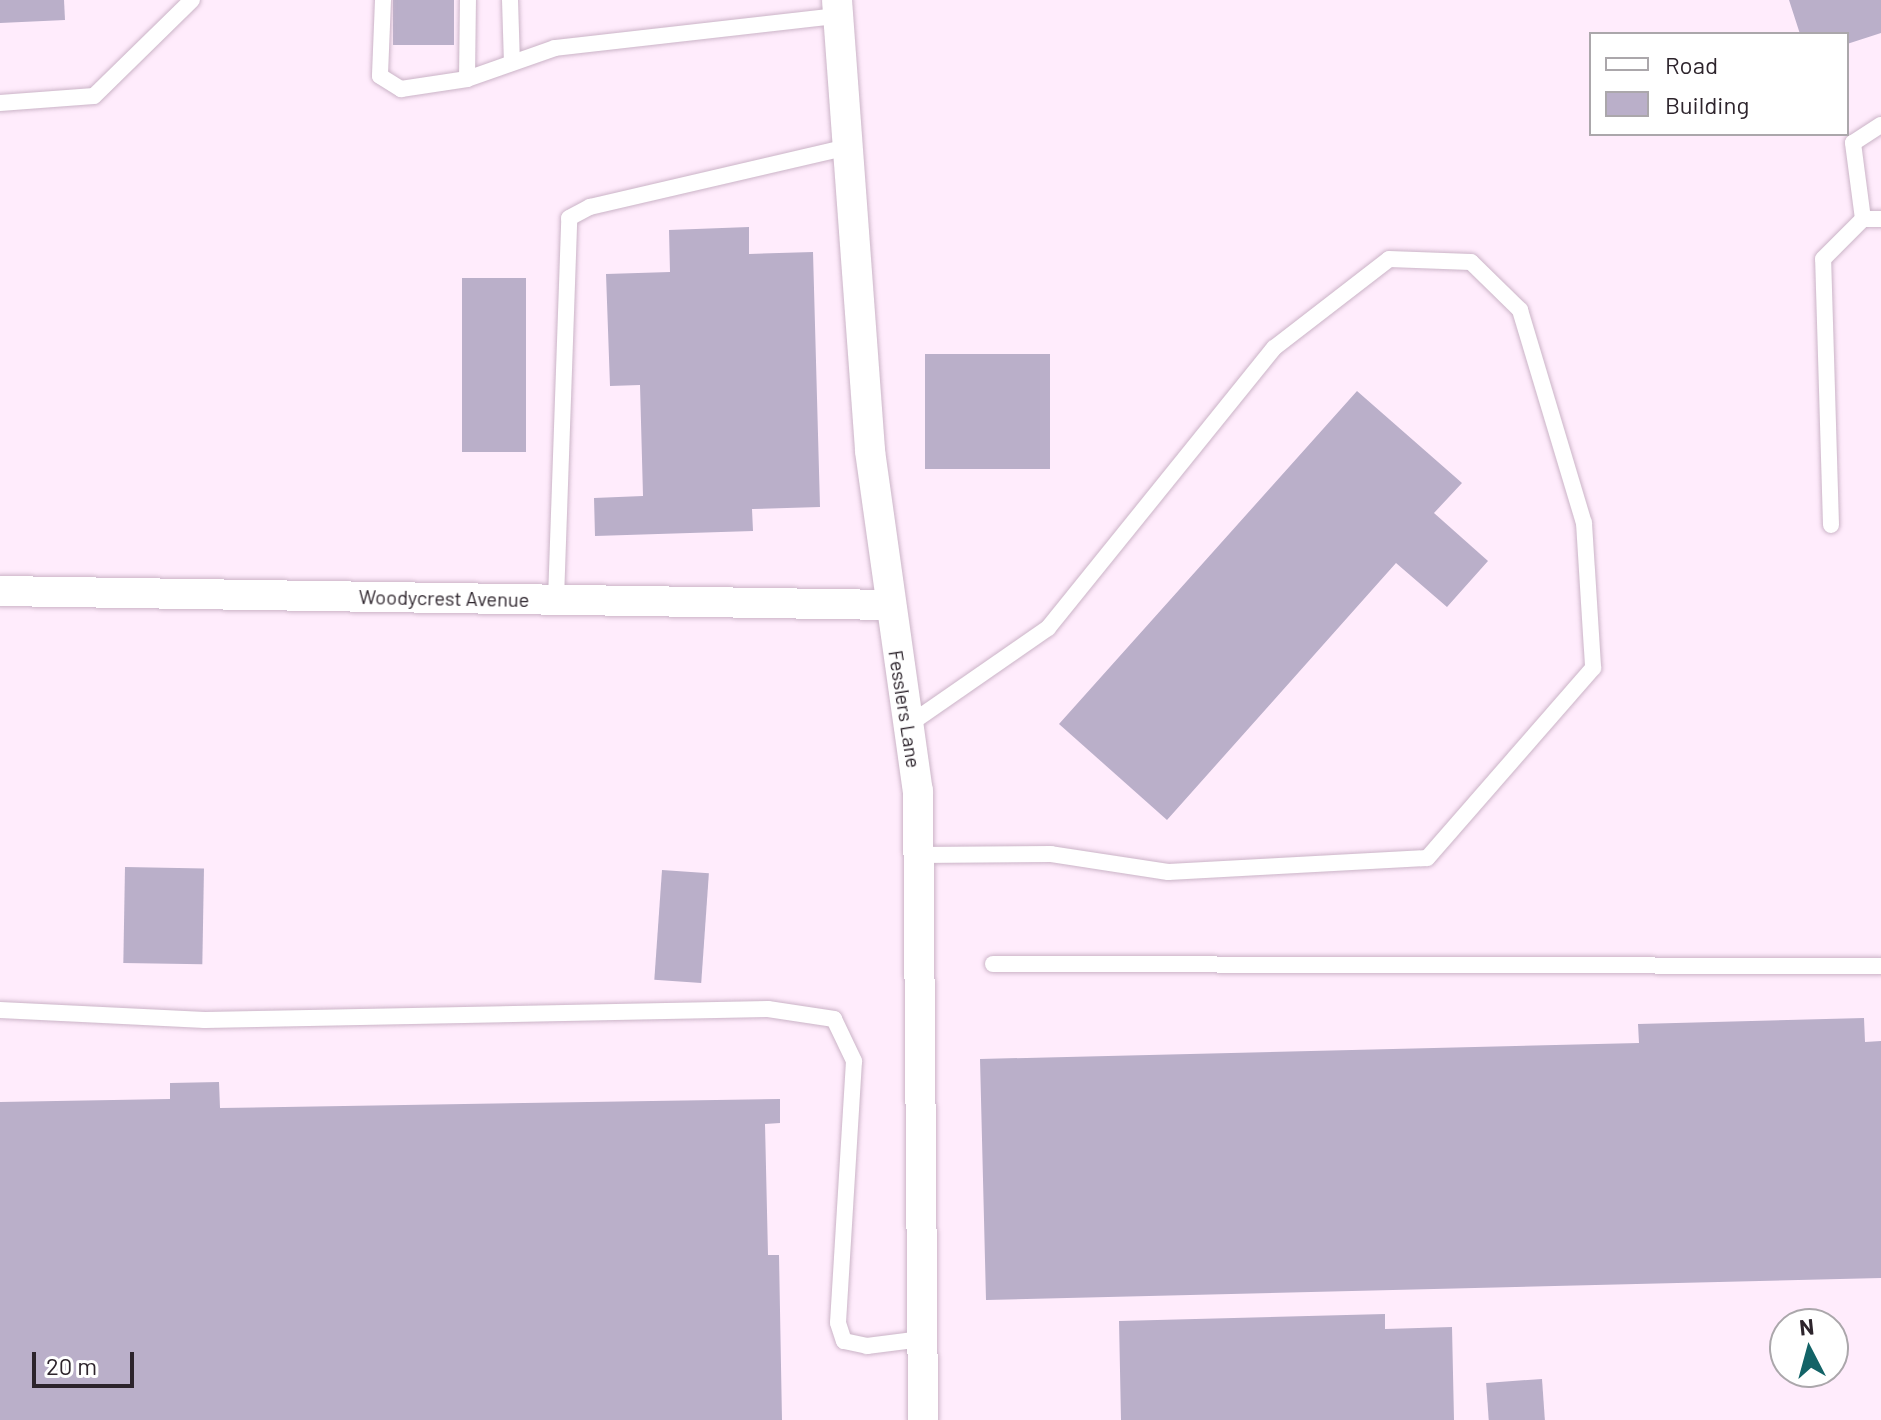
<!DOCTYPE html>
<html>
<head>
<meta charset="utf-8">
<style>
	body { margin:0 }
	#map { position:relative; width:1881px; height:1420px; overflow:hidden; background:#ffecfc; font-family:Barlow,sans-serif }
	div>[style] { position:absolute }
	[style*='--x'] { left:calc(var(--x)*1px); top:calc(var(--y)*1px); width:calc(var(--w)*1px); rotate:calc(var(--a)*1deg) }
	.building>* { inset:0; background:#baafc9; transform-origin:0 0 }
	.roads { filter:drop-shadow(0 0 2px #cbb4c7) drop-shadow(0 0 2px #cbb4c7) }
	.service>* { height:16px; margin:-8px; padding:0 8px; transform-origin:8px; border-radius:8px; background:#fff }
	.minor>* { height:30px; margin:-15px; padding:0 15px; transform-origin:15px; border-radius:15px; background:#fff }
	span { translate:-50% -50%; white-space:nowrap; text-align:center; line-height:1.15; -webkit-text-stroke:6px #fff; paint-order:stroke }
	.street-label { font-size:20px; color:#2d242c }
	.legend { position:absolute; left:1589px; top:32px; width:260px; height:104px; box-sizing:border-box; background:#fff; border:2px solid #aba7ab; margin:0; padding:10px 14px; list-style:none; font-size:24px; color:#2d242c }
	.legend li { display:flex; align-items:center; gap:16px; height:40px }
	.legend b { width:40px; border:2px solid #aba7ab }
	.north { position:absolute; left:1769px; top:1308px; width:80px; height:80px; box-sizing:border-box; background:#fff; border:2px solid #aba7ab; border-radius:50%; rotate:354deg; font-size:22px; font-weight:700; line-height:32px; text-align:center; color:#2d242c }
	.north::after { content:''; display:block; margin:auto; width:28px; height:36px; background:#136367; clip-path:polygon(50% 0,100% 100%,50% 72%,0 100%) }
	.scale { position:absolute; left:32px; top:1352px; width:102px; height:36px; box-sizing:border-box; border:4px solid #2d242c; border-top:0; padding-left:10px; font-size:24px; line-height:28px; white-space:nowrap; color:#2d242c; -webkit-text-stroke:6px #fff; paint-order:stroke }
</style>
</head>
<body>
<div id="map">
	<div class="building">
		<i style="clip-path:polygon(0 0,64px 0,65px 20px,0 23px)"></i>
		<i style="left:393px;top:0;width:61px;height:45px"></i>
		<i style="clip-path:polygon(1789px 0,1881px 0,1881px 33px,1847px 44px,1847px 34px,1800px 34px)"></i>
		<i style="clip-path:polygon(749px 227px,749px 254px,813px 252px,820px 507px,752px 509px,753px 531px,595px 536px,594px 498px,643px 496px,640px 385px,610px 386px,606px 274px,670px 272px,669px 230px)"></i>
		<i style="left:462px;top:278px;width:64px;height:174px"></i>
		<i style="left:1050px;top:354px;width:115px;height:125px;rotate:90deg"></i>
		<i style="clip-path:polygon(1357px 391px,1462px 483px,1434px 513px,1488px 561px,1447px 607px,1396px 563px,1167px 820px,1059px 724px)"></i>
		<i style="left:125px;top:867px;width:79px;height:96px;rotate:1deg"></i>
		<i style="left:662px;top:870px;width:47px;height:110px;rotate:4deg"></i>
		<i style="clip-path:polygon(1864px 1018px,1865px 1042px,1881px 1041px,1881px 1278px,986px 1300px,980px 1059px,1639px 1043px,1638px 1024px)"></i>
		<i style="clip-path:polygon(219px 1082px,220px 1108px,780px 1099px,780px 1123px,765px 1124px,768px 1255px,779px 1255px,782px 1420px,0 1420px,0 1102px,170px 1099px,170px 1083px)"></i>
		<i style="clip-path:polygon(1385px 1314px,1385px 1329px,1452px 1327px,1454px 1420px,1121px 1420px,1119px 1321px)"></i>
		<i style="left:1542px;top:1379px;width:41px;height:56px;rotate:86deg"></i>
	</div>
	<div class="roads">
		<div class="service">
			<i style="--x:383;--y:0;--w:76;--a:92.3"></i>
			<i style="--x:380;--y:76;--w:25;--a:32"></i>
			<i style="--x:401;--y:89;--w:67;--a:-8.6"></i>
			<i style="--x:467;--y:79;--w:93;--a:-19.4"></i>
			<i style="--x:555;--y:48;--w:285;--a:-6.5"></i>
			<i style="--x:510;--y:0;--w:62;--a:88.2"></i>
			<i style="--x:467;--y:79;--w:79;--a:-89.3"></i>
			<i style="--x:0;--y:103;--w:94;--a:-4.3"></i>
			<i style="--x:94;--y:96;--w:137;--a:-44.4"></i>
			<i style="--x:1863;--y:219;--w:77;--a:-97.5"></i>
			<i style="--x:1853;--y:143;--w:33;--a:-33"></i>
			<i style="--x:1831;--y:525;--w:266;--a:-91.7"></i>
			<i style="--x:1823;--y:259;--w:57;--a:-45"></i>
			<i style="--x:1863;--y:219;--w:18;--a:0"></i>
			<i style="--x:556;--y:599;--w:381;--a:-88"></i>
			<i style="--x:569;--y:218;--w:24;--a:-28"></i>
			<i style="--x:590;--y:207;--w:264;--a:-13.1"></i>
			<i style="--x:908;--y:725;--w:170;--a:-34.7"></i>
			<i style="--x:1048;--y:628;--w:360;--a:-51.1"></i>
			<i style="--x:1274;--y:348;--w:145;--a:-37.7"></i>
			<i style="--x:1389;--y:259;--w:82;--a:2.1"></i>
			<i style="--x:1471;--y:262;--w:69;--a:44.4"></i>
			<i style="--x:1520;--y:310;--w:222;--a:73.3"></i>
			<i style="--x:1584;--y:523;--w:145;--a:86.4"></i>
			<i style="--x:1593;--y:668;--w:252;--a:131.1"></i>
			<i style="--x:1427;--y:858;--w:259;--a:176.9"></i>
			<i style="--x:1168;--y:872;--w:118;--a:-171.3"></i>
			<i style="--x:1051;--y:854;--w:133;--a:179.6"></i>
			<i style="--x:993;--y:964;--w:888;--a:0.13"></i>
			<i style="--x:0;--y:1010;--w:205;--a:2.8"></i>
			<i style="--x:205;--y:1020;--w:563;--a:-1.12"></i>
			<i style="--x:768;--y:1009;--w:67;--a:8.6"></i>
			<i style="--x:834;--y:1019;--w:47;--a:64.5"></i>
			<i style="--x:854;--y:1061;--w:262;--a:93.5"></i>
			<i style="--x:838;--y:1323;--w:19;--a:72"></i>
			<i style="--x:844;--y:1341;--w:24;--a:12"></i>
			<i style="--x:867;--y:1346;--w:55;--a:-7.3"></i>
		</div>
		<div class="minor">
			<i style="--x:837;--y:0;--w:452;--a:85.8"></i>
			<i style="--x:870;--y:451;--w:343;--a:82"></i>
			<i style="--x:918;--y:791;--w:629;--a:89.54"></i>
			<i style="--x:0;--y:591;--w:889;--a:0.9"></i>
		</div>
	</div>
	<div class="street-label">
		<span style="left:444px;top:598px;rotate:1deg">Woodycrest Avenue</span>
		<span style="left:905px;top:709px;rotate:81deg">Fesslers Lane</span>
	</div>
	<ul class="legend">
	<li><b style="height:10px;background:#fff"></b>Road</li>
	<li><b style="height:22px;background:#baafc9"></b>Building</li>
	</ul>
	<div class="north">N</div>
	<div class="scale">20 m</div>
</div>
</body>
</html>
